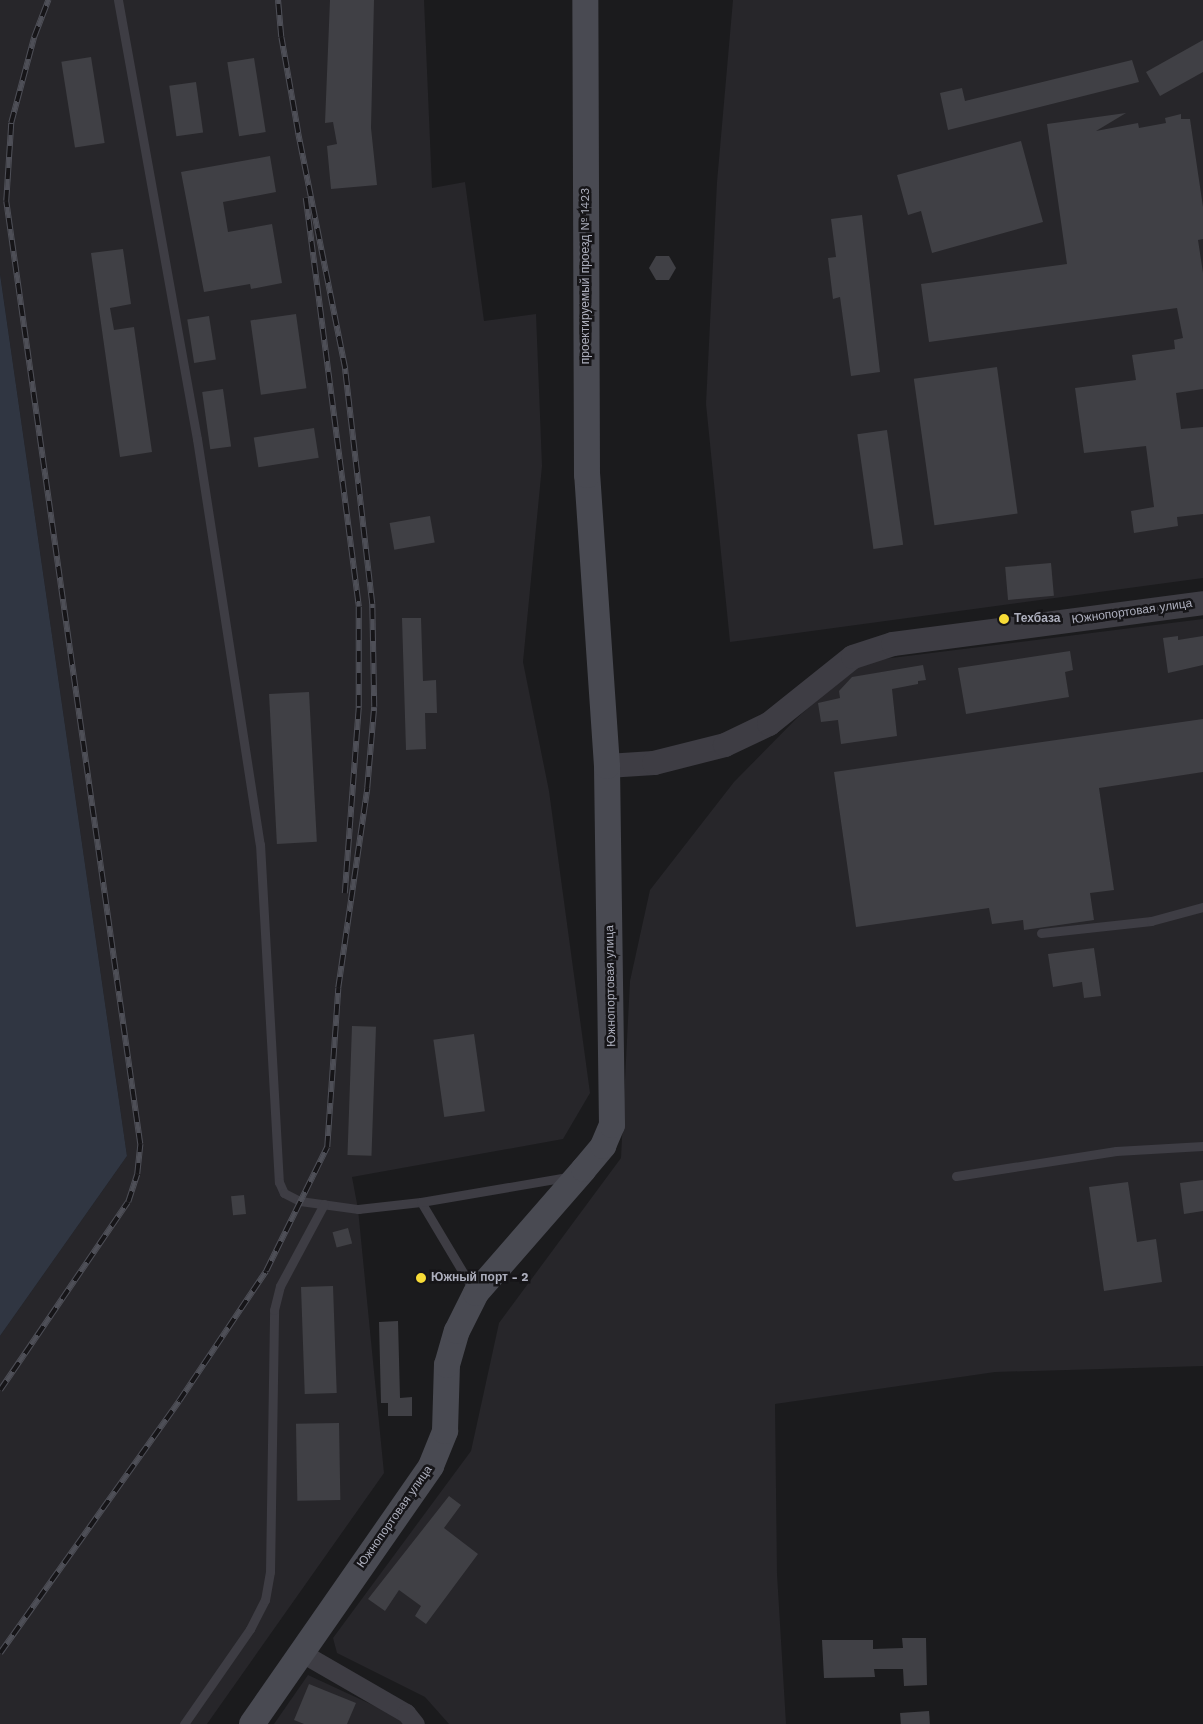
<!DOCTYPE html>
<html>
<head>
<meta charset="utf-8">
<style>
	body { margin:0 }
	#map { position:relative; width:1203px; height:1724px; overflow:hidden; background:#1b1b1d; font-family:"Work Sans",sans-serif }
	div>[style] { position:absolute }
	[style*='--x'] { left:calc(var(--x)*1px); top:calc(var(--y)*1px); width:calc(var(--w)*1px); rotate:calc(var(--a)*1deg) }
	.built>* { inset:0; background:#27262a }
	.water>* { inset:0; background:#303642 }
	.building>* { inset:0; background:#404045; transform-origin:0 0 }
	.service>* { height:9px; margin:-4.5px; padding:0 4.5px; transform-origin:4.5px; border-radius:4.5px; background:#3e3d44 }
	.minor>* { height:19px; margin:-9.5px; padding:0 9.5px; transform-origin:9.5px; border-radius:9.5px; background:#3e3d44 }
	.tertiary>* { height:24px; margin:-12px; padding:0 12px; transform-origin:12px; border-radius:12px; background:#3e3d44 }
	.secondary>* { height:26px; margin:-13px; padding:0 13px; transform-origin:13px; border-radius:13px; background:#494a52 }
	.rail>* { height:5.5px; margin-top:-2.75px; transform-origin:0; background:repeating-linear-gradient(90deg,#161518 0 11px,#4e4f57 0 22px); box-sizing:border-box; border-block:1px solid #4e4f57 }
	.dots>* { width:14px; height:14px; translate:-50% -50%; box-sizing:border-box; border:2px solid #161518; border-radius:50% }
	span { translate:-50% -50%; white-space:nowrap; text-align:center; line-height:1.15; -webkit-text-stroke:5px #161518; paint-order:stroke }
	.street-label { font-size:12px; color:#adafbd }
	.poi-label { font-size:12px; color:#adafbd; font-weight:700 }
	.left { translate:0 -50%; text-align:left }
</style>
</head>
<body>
<div id="map">
	<div class="built">
		<i style="clip-path:polygon(0 0,424px 0,432px 188px,465px 182px,484px 321px,536px 314px,542px 466px,523px 662px,549px 791px,590px 1093px,563px 1139px,352px 1177px,358px 1209px,384px 1473px,207px 1724px,0 1724px,0 1336px,127px 1156px,0 274px)"></i>
		<i style="clip-path:polygon(733px 0,1203px 0,1203px 578px,730px 642px,706px 404px,717px 182px)"></i>
		<i style="clip-path:polygon(1203px 619px,1203px 1366px,995px 1372px,775px 1404px,777px 1574px,786px 1724px,449px 1724px,425px 1697px,337px 1653px,333px 1638px,471px 1451px,499px 1323px,621px 1158px,630px 981px,650px 890px,734px 782px,797px 718px,859px 662px)"></i>
		<i style="clip-path:polygon(308px 1675px,405px 1720px,408px 1724px,274px 1724px)"></i>
	</div>
	<div class="water">
		<i style="clip-path:polygon(0 274px,127px 1156px,0 1336px)"></i>
	</div>
	<div class="building">
		<i style="clip-path:polygon(330px 0,374px 0,371px 128px,377px 185px,331px 189px,327px 146px,337px 144px,333px 122px,325px 123px)"></i>
		<i style="clip-path:polygon(1203px 40px,1203px 72px,1160px 96px,1146px 72px)"></i>
		<i style="left:91px;top:57px;width:87px;height:30px;rotate:81deg"></i>
		<i style="left:254px;top:58px;width:75px;height:27px;rotate:81deg"></i>
		<i style="clip-path:polygon(1132px 60px,1139px 82px,948px 130px,940px 93px,962px 88px,965px 101px)"></i>
		<i style="left:196px;top:82px;width:51px;height:27px;rotate:82deg"></i>
		<i style="clip-path:polygon(1126px 113px,1096px 131px,1138px 123px,1139px 128px,1166px 123px,1165px 118px,1181px 114px,1181px 119px,1190px 119px,1203px 207px,1203px 239px,1198px 240px,1203px 273px,1203px 389px,1176px 393px,1181px 429px,1203px 427px,1203px 514px,1177px 517px,1178px 526px,1134px 533px,1131px 511px,1154px 507px,1146px 446px,1084px 453px,1075px 388px,1136px 380px,1132px 355px,1175px 349px,1174px 340px,1183px 338px,1177px 308px,929px 342px,921px 284px,1067px 264px,1047px 124px)"></i>
		<i style="clip-path:polygon(1021px 141px,1043px 222px,932px 253px,921px 211px,908px 215px,897px 175px)"></i>
		<i style="clip-path:polygon(270px 156px,276px 192px,223px 202px,228px 232px,272px 224px,282px 283px,251px 289px,250px 284px,204px 292px,181px 172px)"></i>
		<i style="clip-path:polygon(862px 215px,880px 372px,851px 376px,840px 297px,833px 299px,828px 258px,836px 257px,831px 219px)"></i>
		<i style="clip-path:polygon(123px 249px,131px 304px,110px 308px,114px 330px,134px 327px,152px 452px,120px 457px,91px 253px)"></i>
		<i style="clip-path:polygon(656px 256px,669px 256px,676px 268px,669px 280px,656px 280px,649px 268px)"></i>
		<i style="left:296px;top:314px;width:75px;height:46px;rotate:82deg"></i>
		<i style="left:209px;top:316px;width:44px;height:22px;rotate:81deg"></i>
		<i style="left:997px;top:367px;width:148px;height:84px;rotate:82deg"></i>
		<i style="left:223px;top:389px;width:58px;height:21px;rotate:82deg"></i>
		<i style="left:314px;top:428px;width:30px;height:61px;rotate:81deg"></i>
		<i style="left:887px;top:430px;width:116px;height:30px;rotate:82deg"></i>
		<i style="left:430px;top:516px;width:27px;height:41px;rotate:80deg"></i>
		<i style="left:1051px;top:563px;width:33px;height:46px;rotate:85deg"></i>
		<i style="clip-path:polygon(402px 618px,421px 618px,423px 681px,436px 680px,437px 713px,425px 713px,426px 749px,406px 750px)"></i>
		<i style="clip-path:polygon(1178px 636px,1178px 640px,1203px 636px,1203px 665px,1168px 673px,1163px 638px)"></i>
		<i style="clip-path:polygon(1070px 651px,1073px 670px,1065px 672px,1069px 697px,966px 714px,958px 668px)"></i>
		<i style="clip-path:polygon(923px 665px,926px 680px,918px 681px,918px 684px,892px 689px,897px 736px,841px 744px,838px 720px,821px 722px,818px 703px,840px 698px,839px 691px,852px 677px)"></i>
		<i style="left:309px;top:692px;width:150px;height:40px;rotate:87deg"></i>
		<i style="clip-path:polygon(1203px 719px,1203px 772px,1099px 788px,1114px 890px,1090px 893px,1094px 920px,1024px 930px,1023px 920px,992px 924px,989px 908px,856px 927px,834px 772px)"></i>
		<i style="clip-path:polygon(1094px 948px,1101px 996px,1084px 998px,1082px 982px,1053px 987px,1048px 954px)"></i>
		<i style="left:352px;top:1026px;width:24px;height:129px;rotate:2deg"></i>
		<i style="left:474px;top:1034px;width:78px;height:41px;rotate:82deg"></i>
		<i style="clip-path:polygon(1203px 1180px,1203px 1211px,1184px 1214px,1180px 1183px)"></i>
		<i style="clip-path:polygon(1128px 1182px,1137px 1242px,1156px 1239px,1162px 1282px,1104px 1291px,1089px 1187px)"></i>
		<i style="left:244px;top:1195px;width:19px;height:13px;rotate:84deg"></i>
		<i style="left:348px;top:1228px;width:16px;height:16px;rotate:75deg"></i>
		<i style="left:333px;top:1286px;width:107px;height:32px;rotate:88deg"></i>
		<i style="clip-path:polygon(398px 1321px,400px 1398px,412px 1397px,412px 1416px,388px 1416px,388px 1403px,381px 1403px,379px 1322px)"></i>
		<i style="left:339px;top:1423px;width:77px;height:43px;rotate:89deg"></i>
		<i style="clip-path:polygon(449px 1496px,461px 1505px,444px 1528px,478px 1554px,426px 1624px,415px 1616px,421px 1606px,399px 1590px,385px 1611px,368px 1599px)"></i>
		<i style="clip-path:polygon(902px 1638px,926px 1638px,927px 1685px,904px 1686px,903px 1669px,874px 1669px,875px 1677px,824px 1678px,822px 1640px,873px 1640px,873px 1649px,903px 1648px)"></i>
		<i style="clip-path:polygon(309px 1684px,356px 1703px,347px 1724px,304px 1724px,294px 1720px)"></i>
		<i style="left:929px;top:1711px;width:13px;height:29px;rotate:86deg"></i>
	</div>
	<div class="service">
		<i style="--x:118;--y:0;--w:446;--a:79.8"></i>
		<i style="--x:197;--y:439;--w:410;--a:81.2"></i>
		<i style="--x:260;--y:844;--w:339;--a:86.8"></i>
		<i style="--x:279;--y:1182;--w:12;--a:66"></i>
		<i style="--x:284;--y:1193;--w:18;--a:27"></i>
		<i style="--x:300;--y:1201;--w:59;--a:7.9"></i>
		<i style="--x:358;--y:1209;--w:63;--a:-6.3"></i>
		<i style="--x:421;--y:1202;--w:104;--a:59.2"></i>
		<i style="--x:1041;--y:933;--w:111;--a:-6.2"></i>
		<i style="--x:1151;--y:921;--w:54;--a:-15.1"></i>
		<i style="--x:956;--y:1176;--w:162;--a:-8.9"></i>
		<i style="--x:1116;--y:1151;--w:87;--a:-3.3"></i>
		<i style="--x:421;--y:1202;--w:149;--a:-9.7"></i>
		<i style="--x:184;--y:1724;--w:116;--a:-55.2"></i>
		<i style="--x:250;--y:1629;--w:33;--a:-63"></i>
		<i style="--x:265;--y:1600;--w:28;--a:-80"></i>
		<i style="--x:270;--y:1572;--w:262;--a:-89.1"></i>
		<i style="--x:274;--y:1310;--w:25;--a:-76"></i>
		<i style="--x:280;--y:1286;--w:93;--a:-61.8"></i>
	</div>
	<div class="minor">
		<i style="--x:302;--y:1653;--w:120;--a:30"></i>
		<i style="--x:406;--y:1713;--w:14;--a:51"></i>
	</div>
	<div class="tertiary">
		<i style="--x:607;--y:766;--w:47;--a:-3.7"></i>
		<i style="--x:654;--y:763;--w:73;--a:-14.2"></i>
		<i style="--x:725;--y:745;--w:49;--a:-25.5"></i>
		<i style="--x:769;--y:724;--w:107;--a:-38.6"></i>
		<i style="--x:853;--y:657;--w:42;--a:-18"></i>
		<i style="--x:893;--y:644;--w:313;--a:-7.5"></i>
	</div>
	<div class="secondary">
		<i style="--x:252;--y:1724;--w:314;--a:-55.2"></i>
		<i style="--x:431;--y:1466;--w:38;--a:-68"></i>
		<i style="--x:445;--y:1431;--w:66;--a:-88.3"></i>
		<i style="--x:447;--y:1365;--w:35;--a:-74"></i>
		<i style="--x:457;--y:1331;--w:42;--a:-63.4"></i>
		<i style="--x:476;--y:1293;--w:164;--a:-48.9"></i>
		<i style="--x:584;--y:1169;--w:30;--a:-50"></i>
		<i style="--x:603;--y:1146;--w:23;--a:-67"></i>
		<i style="--x:612;--y:1125;--w:359;--a:-90.8"></i>
		<i style="--x:607;--y:766;--w:292;--a:-93.9"></i>
		<i style="--x:587;--y:475;--w:475;--a:-90.2"></i>
	</div>
	<div class="rail">
		<i style="--x:306;--y:198;--w:412;--a:82.6"></i>
		<i style="--x:359;--y:607;--w:101;--a:90"></i>
		<i style="--x:359;--y:708;--w:186;--a:94.3"></i>
		<i style="--x:0;--y:1390;--w:227;--a:-55.8"></i>
		<i style="--x:128;--y:1202;--w:29;--a:-72"></i>
		<i style="--x:137;--y:1174;--w:30;--a:-84"></i>
		<i style="--x:140;--y:1144;--w:952;--a:-98.09"></i>
		<i style="--x:6;--y:201;--w:78;--a:-86.3"></i>
		<i style="--x:11;--y:123;--w:89;--a:-75"></i>
		<i style="--x:34;--y:37;--w:40;--a:-69"></i>
		<i style="--x:0;--y:1653;--w:309;--a:-54.6"></i>
		<i style="--x:179;--y:1401;--w:156;--a:-56.2"></i>
		<i style="--x:266;--y:1271;--w:138;--a:-63.8"></i>
		<i style="--x:327;--y:1147;--w:159;--a:-86"></i>
		<i style="--x:338;--y:988;--w:202;--a:-81.7"></i>
		<i style="--x:367;--y:788;--w:81;--a:-85.1"></i>
		<i style="--x:374;--y:707;--w:103;--a:-91.1"></i>
		<i style="--x:372;--y:604;--w:237;--a:-96.6"></i>
		<i style="--x:345;--y:369;--w:241;--a:-101.3"></i>
		<i style="--x:298;--y:133;--w:97;--a:-100"></i>
		<i style="--x:281;--y:37;--w:37;--a:-95"></i>
	</div>
	<div class="dots">
		<i style="left:1004px;top:619px;background:#f8dc37"></i>
		<i style="left:421px;top:1278px;background:#f8dc37"></i>
	</div>
	<div class="street-label">
		<span style="left:586px;top:276px;rotate:-90deg">проектируемый проезд № 1423</span>
		<span style="left:1132px;top:612px;rotate:-8deg">Южнопортовая улица</span>
		<span style="left:611px;top:986px;rotate:-91deg">Южнопортовая улица</span>
		<span style="left:395px;top:1517px;rotate:-55deg">Южнопортовая улица</span>
	</div>
	<div class="poi-label">
		<span class="left" style="left:1014px;top:619px">Техбаза</span>
		<span class="left" style="left:431px;top:1278px">Южный порт - 2</span>
	</div>
</div>
</body>
</html>
